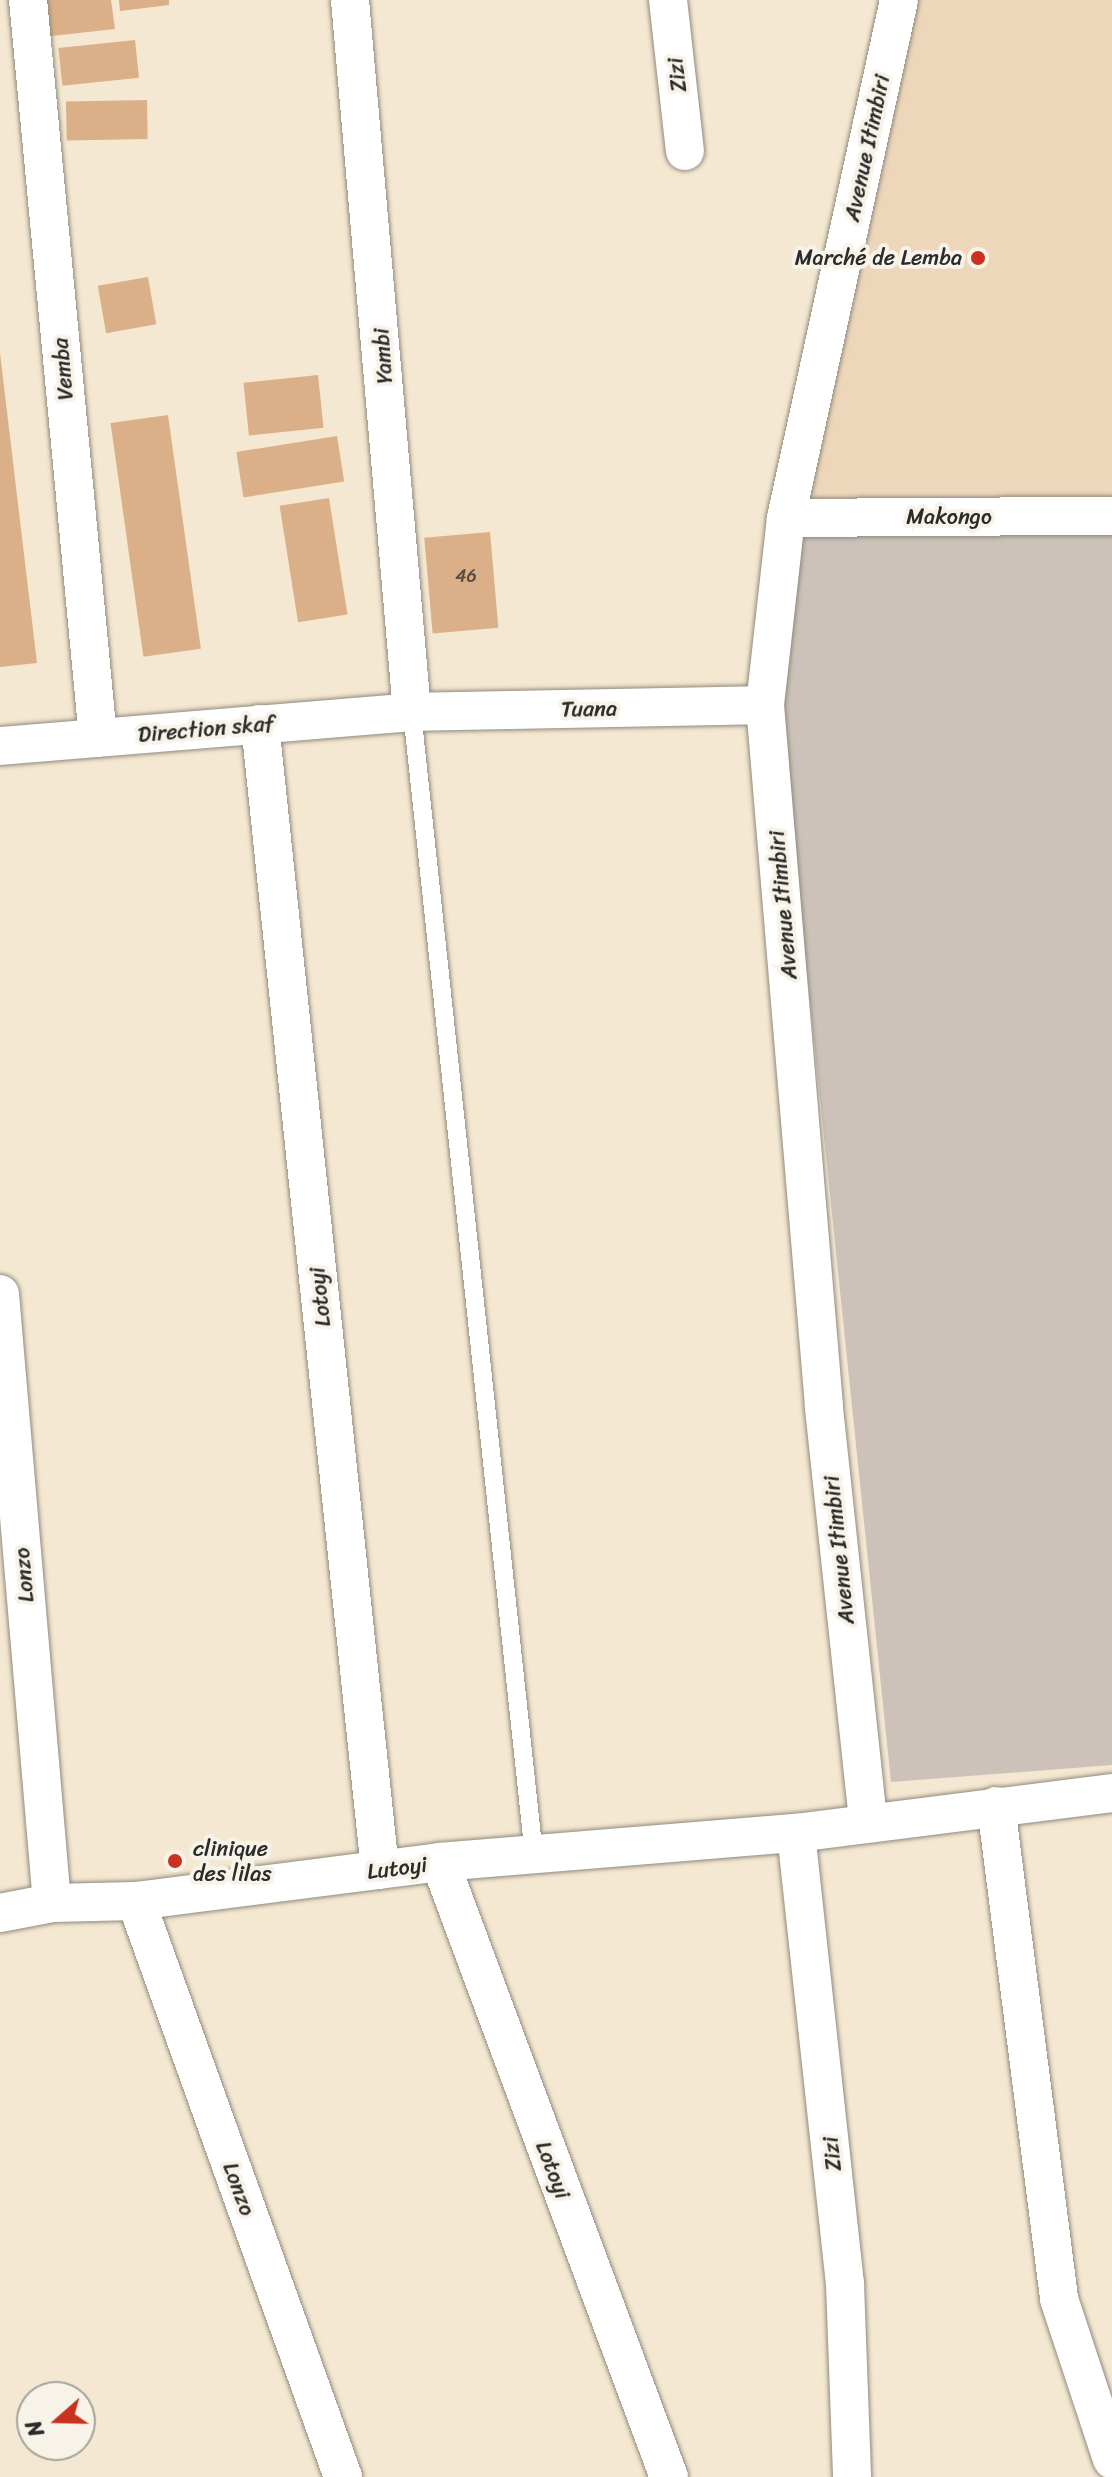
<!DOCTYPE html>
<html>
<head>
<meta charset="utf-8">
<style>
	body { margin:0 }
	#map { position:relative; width:1112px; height:2477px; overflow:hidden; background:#f4e8d2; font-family:Sriracha,sans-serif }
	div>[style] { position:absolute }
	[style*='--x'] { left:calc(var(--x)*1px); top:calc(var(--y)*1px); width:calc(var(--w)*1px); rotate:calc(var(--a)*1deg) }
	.built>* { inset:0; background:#eed6bb }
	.industrial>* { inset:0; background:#ccc2b9 }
	.building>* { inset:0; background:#dbb088; transform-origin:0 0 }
	.roads { filter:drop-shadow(0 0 2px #908a7e) drop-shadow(0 0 2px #908a7e) }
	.lane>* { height:18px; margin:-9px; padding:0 9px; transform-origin:9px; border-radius:9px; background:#fff }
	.street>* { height:38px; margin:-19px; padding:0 19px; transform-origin:19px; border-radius:19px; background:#fff }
	.dots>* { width:22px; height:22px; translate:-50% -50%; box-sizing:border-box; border:4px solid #f7f3e8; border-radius:50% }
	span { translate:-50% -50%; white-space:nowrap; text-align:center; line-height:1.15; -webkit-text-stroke:8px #f7f3e8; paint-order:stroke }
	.number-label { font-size:18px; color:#574c42 }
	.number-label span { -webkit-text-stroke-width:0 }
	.street-label { font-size:22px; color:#2b2b2b }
	.poi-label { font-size:22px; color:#2b2b2b }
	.right { translate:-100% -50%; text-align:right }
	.left { translate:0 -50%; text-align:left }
	.north { position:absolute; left:16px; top:2381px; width:80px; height:80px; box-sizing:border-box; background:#f7f3e8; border:2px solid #a5a39c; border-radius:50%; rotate:250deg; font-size:22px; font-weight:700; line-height:32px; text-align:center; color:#2b2b2b }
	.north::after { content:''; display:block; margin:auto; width:28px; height:36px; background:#c8321e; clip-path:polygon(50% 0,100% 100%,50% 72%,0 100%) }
</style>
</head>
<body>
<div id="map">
	<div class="built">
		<i style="clip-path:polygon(902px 0,1112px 0,1112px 516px,786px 518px)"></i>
	</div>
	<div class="industrial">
		<i style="clip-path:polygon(793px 526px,1112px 526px,1112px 1765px,891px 1782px,776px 674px)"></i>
	</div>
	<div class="building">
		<i style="clip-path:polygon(38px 0,111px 0,115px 29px,43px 37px)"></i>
		<i style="clip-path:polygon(119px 0,169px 0,169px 5px,120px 11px)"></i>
		<i style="left:135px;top:40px;width:38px;height:77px;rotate:84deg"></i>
		<i style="left:147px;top:100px;width:39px;height:81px;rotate:89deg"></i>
		<i style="left:148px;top:277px;width:48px;height:51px;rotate:80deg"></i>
		<i style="clip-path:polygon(0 353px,37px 663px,0 667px)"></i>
		<i style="left:318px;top:375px;width:53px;height:75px;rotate:84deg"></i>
		<i style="left:168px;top:415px;width:236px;height:58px;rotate:82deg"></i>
		<i style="left:337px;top:436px;width:46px;height:102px;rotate:81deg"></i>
		<i style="left:329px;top:498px;width:118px;height:50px;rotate:81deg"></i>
		<i style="left:490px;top:532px;width:96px;height:66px;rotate:85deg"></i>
	</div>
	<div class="roads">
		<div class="lane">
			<i style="--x:412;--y:712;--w:1149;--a:83.91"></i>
		</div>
		<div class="street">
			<i style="--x:28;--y:0;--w:741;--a:84.58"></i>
			<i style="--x:350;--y:0;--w:715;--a:85.02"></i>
			<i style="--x:668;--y:0;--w:152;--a:83.6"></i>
			<i style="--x:786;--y:518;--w:326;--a:-0.4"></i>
			<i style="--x:260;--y:724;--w:1152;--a:84.02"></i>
			<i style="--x:0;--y:746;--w:413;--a:-4.7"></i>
			<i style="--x:412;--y:712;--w:353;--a:-1.1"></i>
			<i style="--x:0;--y:1294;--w:611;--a:85.12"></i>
			<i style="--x:996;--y:1806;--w:497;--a:82.7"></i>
			<i style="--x:1059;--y:2299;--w:169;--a:71.7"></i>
			<i style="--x:868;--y:1820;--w:416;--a:-96.1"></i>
			<i style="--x:824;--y:1406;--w:703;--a:-94.81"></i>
			<i style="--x:765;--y:705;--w:188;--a:-83.6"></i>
			<i style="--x:786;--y:518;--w:530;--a:-77.69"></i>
			<i style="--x:796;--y:1833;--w:454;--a:83.8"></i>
			<i style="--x:845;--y:2284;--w:193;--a:87.9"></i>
			<i style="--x:440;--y:1862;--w:656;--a:69.58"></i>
			<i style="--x:136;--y:1901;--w:612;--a:70.23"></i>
			<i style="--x:0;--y:1913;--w:53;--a:-10.9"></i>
			<i style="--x:52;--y:1903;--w:84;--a:-1.4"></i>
			<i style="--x:136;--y:1901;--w:306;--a:-7.3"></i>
			<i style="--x:440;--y:1862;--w:357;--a:-4.7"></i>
			<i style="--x:796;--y:1833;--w:319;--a:-7.2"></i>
		</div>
	</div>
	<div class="dots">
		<i style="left:978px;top:258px;background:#c8321e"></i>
		<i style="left:175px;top:1861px;background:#c8321e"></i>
	</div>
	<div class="number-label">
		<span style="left:466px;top:576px">46</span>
	</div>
	<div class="street-label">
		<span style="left:677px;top:75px;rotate:-97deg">Zizi</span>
		<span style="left:867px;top:148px;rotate:-78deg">Avenue Itimbiri</span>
		<span style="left:383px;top:356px;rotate:-94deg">Yambi</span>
		<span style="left:63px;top:369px;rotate:-95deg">Vemba</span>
		<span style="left:949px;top:517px">Makongo</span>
		<span style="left:589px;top:709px;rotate:-1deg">Tuana</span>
		<span style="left:206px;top:729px;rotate:-5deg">Direction skaf</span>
		<span style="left:783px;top:905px;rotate:-95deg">Avenue Itimbiri</span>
		<span style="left:320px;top:1297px;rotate:-96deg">Lotoyi</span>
		<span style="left:839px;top:1550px;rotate:-96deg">Avenue Itimbiri</span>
		<span style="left:24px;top:1575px;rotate:-95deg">Lonzo</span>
		<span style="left:397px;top:1868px;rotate:-7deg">Lutoyi</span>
		<span style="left:832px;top:2154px;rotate:-96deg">Zizi</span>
		<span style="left:553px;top:2170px;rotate:69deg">Lotoyi</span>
		<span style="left:239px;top:2189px;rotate:70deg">Lonzo</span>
	</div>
	<div class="poi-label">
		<span class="right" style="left:962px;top:258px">Marché de Lemba</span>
		<span class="left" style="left:193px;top:1861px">clinique<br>des lilas</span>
	</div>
	<div class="north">N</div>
</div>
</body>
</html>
